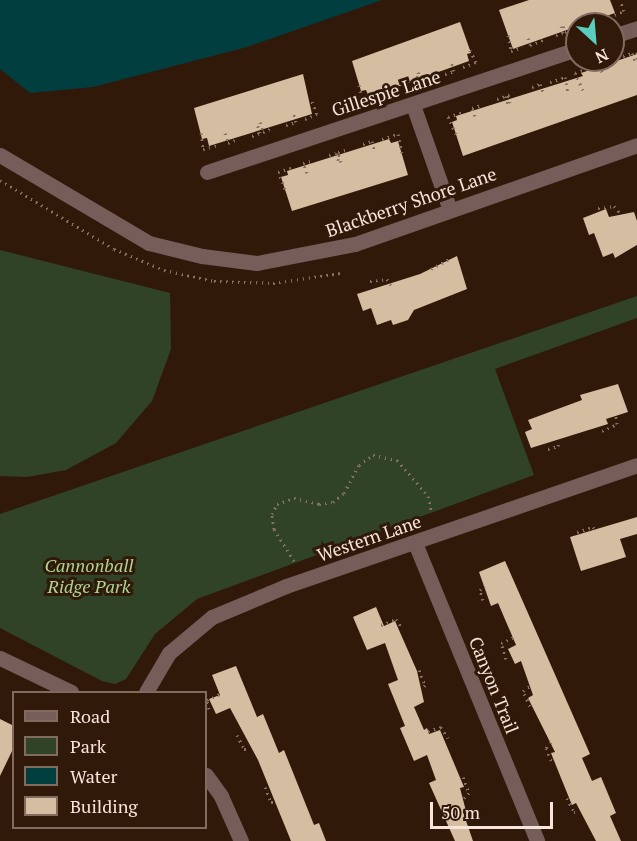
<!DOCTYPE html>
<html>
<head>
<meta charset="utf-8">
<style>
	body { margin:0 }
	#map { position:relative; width:637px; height:841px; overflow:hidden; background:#31190a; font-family:"PT Serif",serif }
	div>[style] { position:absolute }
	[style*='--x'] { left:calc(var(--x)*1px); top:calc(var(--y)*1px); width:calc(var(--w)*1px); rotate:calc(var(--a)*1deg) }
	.green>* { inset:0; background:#304326 }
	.water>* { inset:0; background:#003e40 }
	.building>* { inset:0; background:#d5bda1 }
	.path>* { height:3px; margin-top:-1.5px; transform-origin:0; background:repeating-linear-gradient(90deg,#867164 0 1.5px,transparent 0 6px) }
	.minor>* { height:15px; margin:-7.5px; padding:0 7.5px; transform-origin:7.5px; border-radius:7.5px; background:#755d5a }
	span { translate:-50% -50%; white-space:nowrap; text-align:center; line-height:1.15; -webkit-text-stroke:6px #31190a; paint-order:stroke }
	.street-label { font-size:18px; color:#f7e5db }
	.park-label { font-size:18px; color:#abd693; font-style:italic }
	.legend { position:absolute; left:12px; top:691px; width:195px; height:138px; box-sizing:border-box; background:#31190a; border:2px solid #806b5e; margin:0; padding:8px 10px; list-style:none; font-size:18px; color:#f7e5db }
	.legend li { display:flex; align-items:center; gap:12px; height:30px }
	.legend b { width:30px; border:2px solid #806b5e }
	.north { position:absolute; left:565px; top:12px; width:60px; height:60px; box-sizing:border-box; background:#31190a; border:2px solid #806b5e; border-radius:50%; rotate:154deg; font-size:16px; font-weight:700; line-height:24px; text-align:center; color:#f7e5db }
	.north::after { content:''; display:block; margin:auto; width:21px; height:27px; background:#59cebe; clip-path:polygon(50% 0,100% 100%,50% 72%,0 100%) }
	.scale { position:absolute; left:430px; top:802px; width:123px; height:27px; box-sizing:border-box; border:3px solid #f7e5db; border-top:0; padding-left:8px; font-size:18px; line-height:21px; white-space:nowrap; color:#f7e5db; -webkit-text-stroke:4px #31190a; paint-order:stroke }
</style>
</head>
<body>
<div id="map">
	<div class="green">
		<i style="clip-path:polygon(0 250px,170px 293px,171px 349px,152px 401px,116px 443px,66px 470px,27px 477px,0 476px)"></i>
		<i style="clip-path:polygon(637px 296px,637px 318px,495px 369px,534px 475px,197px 599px,155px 634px,126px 679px,115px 684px,102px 681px,0 628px,0 514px)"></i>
	</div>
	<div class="water">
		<i style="clip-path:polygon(0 0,382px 0,247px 47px,93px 87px,30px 93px,0 69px)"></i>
	</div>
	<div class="building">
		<i style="clip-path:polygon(529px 0,610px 0,615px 13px,513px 49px,499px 10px)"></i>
		<i style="clip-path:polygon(460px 22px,471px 53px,467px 54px,469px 61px,369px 97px,366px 90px,361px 91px,352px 61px)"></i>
		<i style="clip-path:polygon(637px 54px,637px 95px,463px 156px,452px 122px,457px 120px,456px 116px,583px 76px,581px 73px)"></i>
		<i style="clip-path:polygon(303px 74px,312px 114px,209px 146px,207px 138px,202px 139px,194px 108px)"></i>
		<i style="clip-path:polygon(389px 139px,391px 143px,398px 141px,408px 175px,292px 211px,281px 177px,288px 175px,287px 171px)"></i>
		<i style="clip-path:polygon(606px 209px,609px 217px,634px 212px,637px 221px,637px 245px,615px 258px,613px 253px,603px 257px,594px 233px,589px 235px,583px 218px)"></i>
		<i style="clip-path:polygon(457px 256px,467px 289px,414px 310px,408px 320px,393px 325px,391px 320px,377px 325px,371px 308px,363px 311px,357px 294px,420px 274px)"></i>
		<i style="clip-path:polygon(618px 384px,628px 412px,606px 419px,608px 424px,531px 448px,525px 432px,532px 429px,528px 420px,582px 400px,580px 395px)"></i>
		<i style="clip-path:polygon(637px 517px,637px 534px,620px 539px,626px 557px,581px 571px,570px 537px)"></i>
		<i style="clip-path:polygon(505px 561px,590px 754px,582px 758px,592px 781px,601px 777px,616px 813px,610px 816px,621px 841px,596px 841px,576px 803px,572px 805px,561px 778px,551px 753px,555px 752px,528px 698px,533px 695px,521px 661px,515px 664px,508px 649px,516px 645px,498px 603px,491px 606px,479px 572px)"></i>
		<i style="clip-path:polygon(376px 607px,384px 626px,395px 621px,417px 671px,424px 702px,414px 707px,424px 730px,427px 728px,429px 734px,440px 730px,464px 787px,460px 788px,466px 811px,463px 812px,473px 841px,455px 841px,429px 783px,436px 780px,427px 755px,414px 761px,400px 728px,405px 726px,388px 684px,398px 680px,385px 643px,367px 650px,353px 617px)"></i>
		<i style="clip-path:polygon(236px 666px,257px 717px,263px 714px,279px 753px,284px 750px,314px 825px,319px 823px,326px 841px,291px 841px,258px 760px,230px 708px,216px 714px,209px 699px,220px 695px,212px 675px)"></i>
		<i style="clip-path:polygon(0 719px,14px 726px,14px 747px,0 776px)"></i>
	</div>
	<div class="path">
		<i style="--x:609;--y:17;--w:16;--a:-22"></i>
		<i style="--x:624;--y:11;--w:12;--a:-110"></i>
		<i style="--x:589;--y:24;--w:11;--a:-22"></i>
		<i style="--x:599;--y:20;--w:7;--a:-106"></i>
		<i style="--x:563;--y:26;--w:6;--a:72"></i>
		<i style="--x:565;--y:32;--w:9;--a:-18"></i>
		<i style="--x:508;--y:35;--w:16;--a:79"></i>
		<i style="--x:511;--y:51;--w:12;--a:-20"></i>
		<i style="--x:556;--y:35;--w:7;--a:-16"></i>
		<i style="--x:563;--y:33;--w:7;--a:-106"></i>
		<i style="--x:528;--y:38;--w:7;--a:74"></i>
		<i style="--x:530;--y:45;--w:14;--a:-21"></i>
		<i style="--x:637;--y:52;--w:7;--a:90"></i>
		<i style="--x:623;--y:56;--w:9;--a:-18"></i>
		<i style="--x:632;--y:53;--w:9;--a:69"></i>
		<i style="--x:463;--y:67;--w:14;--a:-21"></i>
		<i style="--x:476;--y:62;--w:16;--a:-117"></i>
		<i style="--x:418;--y:72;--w:10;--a:73"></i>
		<i style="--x:421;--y:82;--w:8;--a:-14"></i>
		<i style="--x:602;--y:72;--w:8;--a:-113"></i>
		<i style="--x:599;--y:65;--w:8;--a:-23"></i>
		<i style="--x:445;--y:74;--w:9;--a:-18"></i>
		<i style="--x:454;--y:71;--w:9;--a:-108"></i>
		<i style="--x:550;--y:82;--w:16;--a:-18"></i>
		<i style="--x:565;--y:77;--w:17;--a:80"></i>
		<i style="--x:384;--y:84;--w:11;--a:56"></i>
		<i style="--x:359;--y:85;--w:17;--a:80"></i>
		<i style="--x:362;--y:102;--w:17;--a:-21"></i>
		<i style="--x:411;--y:85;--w:8;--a:-14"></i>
		<i style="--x:419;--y:83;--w:10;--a:-107"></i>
		<i style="--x:532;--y:87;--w:9;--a:-21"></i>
		<i style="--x:540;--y:84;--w:9;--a:69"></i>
		<i style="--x:583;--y:90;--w:19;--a:-115"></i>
		<i style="--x:575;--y:73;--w:15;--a:-20"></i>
		<i style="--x:497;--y:99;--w:9;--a:-21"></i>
		<i style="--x:505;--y:96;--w:9;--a:69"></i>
		<i style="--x:510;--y:103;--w:8;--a:-104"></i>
		<i style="--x:508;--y:95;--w:6;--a:-18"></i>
		<i style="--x:475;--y:116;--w:9;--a:-111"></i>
		<i style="--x:472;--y:108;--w:9;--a:-18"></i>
		<i style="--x:305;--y:119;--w:13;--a:-23"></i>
		<i style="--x:317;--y:114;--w:16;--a:-112"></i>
		<i style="--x:260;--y:122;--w:10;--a:73"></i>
		<i style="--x:263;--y:132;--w:8;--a:-23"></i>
		<i style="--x:286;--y:125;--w:10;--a:-17"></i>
		<i style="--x:296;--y:122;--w:11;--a:-105"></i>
		<i style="--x:201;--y:133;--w:16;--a:83"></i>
		<i style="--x:203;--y:149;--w:16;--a:-14"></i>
		<i style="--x:225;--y:133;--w:10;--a:73"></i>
		<i style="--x:228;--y:143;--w:8;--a:-23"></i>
		<i style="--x:456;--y:134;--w:19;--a:-115"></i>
		<i style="--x:448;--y:117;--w:16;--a:-18"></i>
		<i style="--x:252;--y:136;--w:9;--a:-21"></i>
		<i style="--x:260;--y:133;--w:10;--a:-107"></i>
		<i style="--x:382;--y:139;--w:17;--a:-17"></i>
		<i style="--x:398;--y:134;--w:19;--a:78"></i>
		<i style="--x:363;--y:144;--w:9;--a:-18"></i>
		<i style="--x:372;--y:141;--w:8;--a:76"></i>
		<i style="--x:329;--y:155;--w:7;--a:-16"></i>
		<i style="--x:336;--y:153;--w:10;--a:73"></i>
		<i style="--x:341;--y:162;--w:10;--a:-107"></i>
		<i style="--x:338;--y:152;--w:8;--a:-14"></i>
		<i style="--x:307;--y:173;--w:11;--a:-112"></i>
		<i style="--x:303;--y:163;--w:9;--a:-13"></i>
		<i style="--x:0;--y:180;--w:133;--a:31.2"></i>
		<i style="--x:114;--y:249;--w:54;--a:22.8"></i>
		<i style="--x:164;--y:270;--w:51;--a:12.4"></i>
		<i style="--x:214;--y:281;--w:59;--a:1.9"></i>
		<i style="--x:273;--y:283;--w:69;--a:-8.4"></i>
		<i style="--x:285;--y:189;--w:18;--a:-112"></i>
		<i style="--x:278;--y:172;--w:17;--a:-17"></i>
		<i style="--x:598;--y:208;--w:16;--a:-7"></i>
		<i style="--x:614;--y:206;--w:9;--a:49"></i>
		<i style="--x:431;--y:269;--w:21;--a:-29"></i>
		<i style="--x:370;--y:281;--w:17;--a:-7"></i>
		<i style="--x:387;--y:279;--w:7;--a:56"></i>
		<i style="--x:602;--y:431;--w:17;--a:-25"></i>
		<i style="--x:617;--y:424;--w:8;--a:-97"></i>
		<i style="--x:548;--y:449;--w:10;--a:-17"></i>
		<i style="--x:558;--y:446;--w:5;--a:-79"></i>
		<i style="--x:577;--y:532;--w:17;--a:-17"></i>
		<i style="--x:593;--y:527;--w:4;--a:45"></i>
		<i style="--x:294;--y:561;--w:38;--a:-122"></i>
		<i style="--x:274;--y:529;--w:15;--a:-98"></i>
		<i style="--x:272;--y:514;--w:11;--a:-63"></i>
		<i style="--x:277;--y:504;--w:18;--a:-19"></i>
		<i style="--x:294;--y:498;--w:26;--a:13"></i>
		<i style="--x:319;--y:504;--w:14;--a:-8"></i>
		<i style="--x:333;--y:502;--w:14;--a:-39"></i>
		<i style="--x:344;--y:493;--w:32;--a:-62"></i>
		<i style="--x:359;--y:465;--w:17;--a:-36"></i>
		<i style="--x:373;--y:455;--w:25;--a:12"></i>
		<i style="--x:397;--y:460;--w:48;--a:49.3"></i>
		<i style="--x:428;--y:496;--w:17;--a:77"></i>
		<i style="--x:483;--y:600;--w:10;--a:-107"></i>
		<i style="--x:480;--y:590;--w:6;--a:-45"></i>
		<i style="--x:381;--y:625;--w:16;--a:-22"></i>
		<i style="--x:396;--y:619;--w:11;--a:56"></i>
		<i style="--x:506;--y:659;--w:17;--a:-107"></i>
		<i style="--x:501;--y:643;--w:14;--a:-25"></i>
		<i style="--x:419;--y:670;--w:16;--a:68"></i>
		<i style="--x:425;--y:685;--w:5;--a:127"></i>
		<i style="--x:530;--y:706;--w:17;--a:-115"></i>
		<i style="--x:523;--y:691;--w:9;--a:-36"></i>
		<i style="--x:209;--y:709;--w:9;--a:-103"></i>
		<i style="--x:207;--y:700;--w:17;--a:-25"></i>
		<i style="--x:428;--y:731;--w:14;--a:-17"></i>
		<i style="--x:441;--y:727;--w:13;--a:58"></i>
		<i style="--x:237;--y:735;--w:16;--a:63"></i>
		<i style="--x:244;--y:749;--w:6;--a:0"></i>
		<i style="--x:551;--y:742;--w:8;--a:130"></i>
		<i style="--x:546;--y:748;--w:15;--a:67"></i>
		<i style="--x:463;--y:777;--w:17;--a:69"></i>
		<i style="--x:469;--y:793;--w:7;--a:135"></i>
		<i style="--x:265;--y:787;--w:16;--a:68"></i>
		<i style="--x:271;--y:802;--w:4;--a:0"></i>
		<i style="--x:567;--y:798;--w:16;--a:63"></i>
		<i style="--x:574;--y:812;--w:6;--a:0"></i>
	</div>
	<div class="minor">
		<i style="--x:613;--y:36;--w:25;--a:-18"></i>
		<i style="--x:413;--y:105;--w:111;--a:70.6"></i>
		<i style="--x:0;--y:155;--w:173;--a:30.6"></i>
		<i style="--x:149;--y:243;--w:55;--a:13.8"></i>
		<i style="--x:202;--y:256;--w:55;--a:7.3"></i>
		<i style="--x:257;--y:263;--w:100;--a:-11"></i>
		<i style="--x:355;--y:244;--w:299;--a:-19.3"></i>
		<i style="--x:207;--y:172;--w:390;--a:-18.4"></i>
		<i style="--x:415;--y:543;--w:322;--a:67.7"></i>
		<i style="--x:0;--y:658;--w:79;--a:25.6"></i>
		<i style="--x:146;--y:692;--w:45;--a:-59.5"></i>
		<i style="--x:169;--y:653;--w:56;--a:-39.9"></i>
		<i style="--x:212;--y:617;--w:80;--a:-22.7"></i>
		<i style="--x:286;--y:586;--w:371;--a:-19"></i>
		<i style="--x:206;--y:775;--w:26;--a:54"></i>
		<i style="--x:221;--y:796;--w:49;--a:66"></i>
	</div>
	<div class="street-label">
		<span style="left:386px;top:93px;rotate:-18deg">Gillespie Lane</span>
		<span style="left:411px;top:202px;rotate:-19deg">Blackberry Shore Lane</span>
		<span style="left:369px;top:538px;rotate:-19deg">Western Lane</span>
		<span style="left:494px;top:685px;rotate:68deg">Canyon Trail</span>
	</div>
	<div class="park-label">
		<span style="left:89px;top:576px">Cannonball<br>Ridge Park</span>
	</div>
	<ul class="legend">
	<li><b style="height:8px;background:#755d5a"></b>Road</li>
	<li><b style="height:16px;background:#304326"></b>Park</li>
	<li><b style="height:16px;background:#003e40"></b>Water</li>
	<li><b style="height:16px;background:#d5bda1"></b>Building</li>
	</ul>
	<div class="north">N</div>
	<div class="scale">50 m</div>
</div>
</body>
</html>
